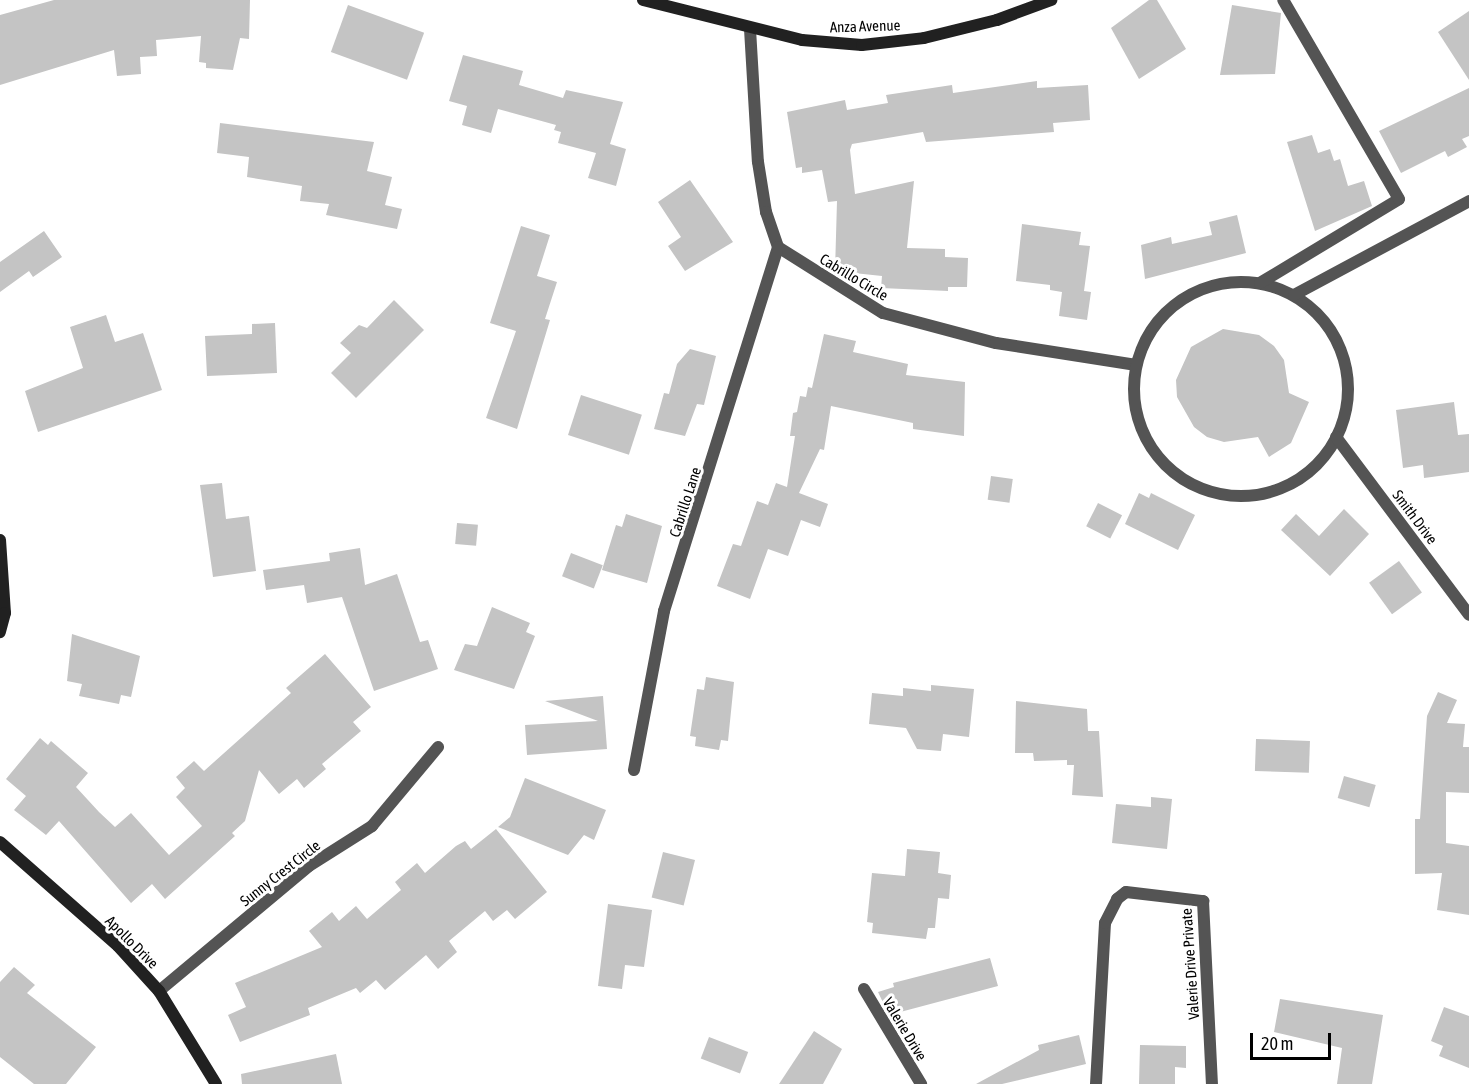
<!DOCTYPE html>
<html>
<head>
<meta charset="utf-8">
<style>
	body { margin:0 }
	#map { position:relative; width:1469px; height:1084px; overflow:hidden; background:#fff; font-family:"Asap Condensed",sans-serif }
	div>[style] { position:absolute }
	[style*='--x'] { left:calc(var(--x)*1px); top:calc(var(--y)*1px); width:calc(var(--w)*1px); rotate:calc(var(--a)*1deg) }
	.building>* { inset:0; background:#c4c4c4; transform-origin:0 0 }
	.street>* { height:12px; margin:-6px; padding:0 6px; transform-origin:6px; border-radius:6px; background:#545454 }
	.street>.ring { margin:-6px; padding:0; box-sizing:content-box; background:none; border:12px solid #545454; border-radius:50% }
	.secondary>* { height:12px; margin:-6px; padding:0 6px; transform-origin:6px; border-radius:6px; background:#212121 }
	span { translate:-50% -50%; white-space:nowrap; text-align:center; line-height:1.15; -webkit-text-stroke:6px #fff; paint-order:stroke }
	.street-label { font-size:15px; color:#000 }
	.scale { position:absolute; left:1250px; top:1033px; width:81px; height:27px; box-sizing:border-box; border:3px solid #000; border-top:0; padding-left:8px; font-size:18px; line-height:21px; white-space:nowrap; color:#000; -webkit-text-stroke:4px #fff; paint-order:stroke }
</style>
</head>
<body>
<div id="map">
	<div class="building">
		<i style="clip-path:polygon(54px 0,250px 0,249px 39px,240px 38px,233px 70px,206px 68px,206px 63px,199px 62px,201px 36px,156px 40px,157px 56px,140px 57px,141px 74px,117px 76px,114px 50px,0 85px,0 15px)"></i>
		<i style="clip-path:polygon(1149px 0,1157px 0,1186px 49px,1139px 79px,1111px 28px)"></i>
		<i style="left:348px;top:5px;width:81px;height:50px;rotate:20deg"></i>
		<i style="clip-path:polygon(1232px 5px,1281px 13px,1275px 74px,1220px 75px)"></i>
		<i style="clip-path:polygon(1469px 11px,1469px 80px,1438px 32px)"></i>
		<i style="clip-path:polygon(463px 55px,523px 71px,519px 85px,563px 98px,566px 90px,623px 102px,610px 144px,626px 149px,616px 186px,588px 178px,596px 153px,558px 143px,561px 132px,554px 130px,556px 125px,498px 109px,491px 133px,462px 125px,467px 106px,449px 101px)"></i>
		<i style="clip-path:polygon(1037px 81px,1037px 88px,1088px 85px,1090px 120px,1053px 123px,1054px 132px,926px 142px,923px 132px,852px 144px,850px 150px,855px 194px,914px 181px,907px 248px,945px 249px,945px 257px,968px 258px,967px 287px,948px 287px,948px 291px,881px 288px,882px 276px,835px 271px,837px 201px,828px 202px,822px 170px,802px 173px,802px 167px,796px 168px,787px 112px,845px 100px,847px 110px,888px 103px,886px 95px,952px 85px,953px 93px)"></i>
		<i style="clip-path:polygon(1469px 88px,1469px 136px,1462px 139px,1467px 147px,1448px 157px,1445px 151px,1401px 173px,1379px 131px)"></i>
		<i style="clip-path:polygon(220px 123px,374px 142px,367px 171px,392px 177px,385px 205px,402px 209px,397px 229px,326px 215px,329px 204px,300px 201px,302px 186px,247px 177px,249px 157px,217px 153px)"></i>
		<i style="clip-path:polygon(1312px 135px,1318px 153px,1330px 149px,1334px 161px,1340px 159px,1348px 186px,1364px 181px,1372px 206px,1315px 231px,1287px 142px)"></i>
		<i style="clip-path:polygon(690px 180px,733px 242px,685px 271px,668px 246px,681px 237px,658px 202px)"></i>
		<i style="clip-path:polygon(1237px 215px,1246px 253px,1145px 279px,1141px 245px,1171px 237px,1172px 244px,1212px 235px,1209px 222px)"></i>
		<i style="clip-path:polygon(1022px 224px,1081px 232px,1079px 245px,1090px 246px,1084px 291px,1091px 292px,1087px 320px,1059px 316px,1062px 292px,1050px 290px,1050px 285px,1016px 281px)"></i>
		<i style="clip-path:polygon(521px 226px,550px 235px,537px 276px,557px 282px,545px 319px,550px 320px,517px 429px,486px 418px,516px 331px,490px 323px)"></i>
		<i style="clip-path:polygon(44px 231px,62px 257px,33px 277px,29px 271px,0 292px,0 262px)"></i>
		<i style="clip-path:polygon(394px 300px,424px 330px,356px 398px,331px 373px,351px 353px,340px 343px,359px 325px,367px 328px)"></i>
		<i style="clip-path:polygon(106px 315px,115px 342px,143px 333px,162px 390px,38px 432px,25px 391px,83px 368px,70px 327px)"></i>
		<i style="clip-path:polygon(275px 323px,277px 373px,207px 376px,205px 336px,252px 334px,252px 324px)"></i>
		<i style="clip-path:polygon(1223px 329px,1259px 335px,1274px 346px,1284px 360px,1289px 393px,1309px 402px,1291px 443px,1269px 457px,1258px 437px,1224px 442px,1207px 437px,1194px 427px,1177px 397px,1176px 380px,1191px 347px)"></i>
		<i style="clip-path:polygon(824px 334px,856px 341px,853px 352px,908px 364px,906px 375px,965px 382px,964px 436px,913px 429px,913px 423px,831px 406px,824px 450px,820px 449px,799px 493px,828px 504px,820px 527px,801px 520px,788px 556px,768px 549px,750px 599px,717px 586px,733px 544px,741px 546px,757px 501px,768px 505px,776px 483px,787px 487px,795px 436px,790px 436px,793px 413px,797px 412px,800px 396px,806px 397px,808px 387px,812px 388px)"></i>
		<i style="clip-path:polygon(690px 349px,716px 356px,704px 405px,697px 404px,685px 436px,654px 429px,664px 393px,669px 394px,677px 364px)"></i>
		<i style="left:581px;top:395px;width:64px;height:42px;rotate:18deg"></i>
		<i style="clip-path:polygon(1454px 402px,1458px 435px,1469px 434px,1469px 472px,1424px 478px,1423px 465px,1403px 468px,1396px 410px)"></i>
		<i style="left:991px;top:476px;width:22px;height:24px;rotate:8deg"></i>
		<i style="clip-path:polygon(222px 483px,226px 519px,249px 516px,256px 571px,213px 577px,200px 485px)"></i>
		<i style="clip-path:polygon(1139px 493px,1149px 498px,1151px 493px,1195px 515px,1178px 550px,1125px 524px)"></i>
		<i style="left:1098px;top:503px;width:27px;height:26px;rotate:27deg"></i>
		<i style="clip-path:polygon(1344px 509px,1369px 534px,1330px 576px,1281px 530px,1296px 514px,1319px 536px)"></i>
		<i style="clip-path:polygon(626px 514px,662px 526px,647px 583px,602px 570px,616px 525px,622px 527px)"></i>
		<i style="left:457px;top:523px;width:21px;height:21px;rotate:5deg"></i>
		<i style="clip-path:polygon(360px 548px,365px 585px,397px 574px,420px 642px,428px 640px,438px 669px,374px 691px,342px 597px,307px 603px,304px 585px,266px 590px,263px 570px,330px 561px,329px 553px)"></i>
		<i style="left:571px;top:553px;width:34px;height:25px;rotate:21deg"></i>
		<i style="left:1399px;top:561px;width:39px;height:37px;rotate:54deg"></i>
		<i style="clip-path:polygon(492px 607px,530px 623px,526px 632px,535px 636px,514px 689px,454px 670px,465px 644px,477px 646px)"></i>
		<i style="clip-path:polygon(72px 634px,140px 656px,131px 697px,121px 695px,119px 704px,79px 696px,82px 684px,67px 681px)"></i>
		<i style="clip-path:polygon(325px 654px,371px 707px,353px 722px,361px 731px,322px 764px,326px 769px,304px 788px,297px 779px,279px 794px,259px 770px,245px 821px,232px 833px,235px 836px,165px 899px,152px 884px,131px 903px,59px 821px,46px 835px,14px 810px,26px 796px,6px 779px,40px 738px,48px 745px,51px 741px,88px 773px,76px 787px,99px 812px,115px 827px,131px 813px,169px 855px,202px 826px,176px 797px,185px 788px,176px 777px,194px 761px,204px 771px,291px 693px,286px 688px)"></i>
		<i style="clip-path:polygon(706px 677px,734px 682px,728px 741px,721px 740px,719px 750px,695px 746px,696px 737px,690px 736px,697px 689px,704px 690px)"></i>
		<i style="clip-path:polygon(931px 685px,974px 689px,969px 737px,943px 734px,941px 751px,917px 749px,906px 728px,869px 724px,872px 693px,903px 696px,903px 688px,931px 691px)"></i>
		<i style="clip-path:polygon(1438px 692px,1457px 700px,1447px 723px,1465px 724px,1463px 747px,1469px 747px,1469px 793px,1446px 792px,1446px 843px,1469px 846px,1469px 915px,1437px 910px,1442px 873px,1415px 874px,1415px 819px,1420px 819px,1427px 716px)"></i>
		<i style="clip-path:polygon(603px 696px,607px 749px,527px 755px,525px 725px,598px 721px,545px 701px)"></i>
		<i style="clip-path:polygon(1016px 701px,1087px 709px,1088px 731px,1099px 731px,1103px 797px,1072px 795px,1074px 765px,1067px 765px,1067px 760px,1034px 761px,1033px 753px,1015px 753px)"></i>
		<i style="left:1256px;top:739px;width:54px;height:32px;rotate:2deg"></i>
		<i style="left:1344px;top:776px;width:33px;height:23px;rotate:16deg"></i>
		<i style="clip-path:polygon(525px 778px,606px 810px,594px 840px,584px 835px,568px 855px,498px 827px,510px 817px)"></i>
		<i style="clip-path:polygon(1151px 797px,1172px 799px,1167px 849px,1112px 843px,1116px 804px,1151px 807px)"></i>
		<i style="clip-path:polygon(496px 829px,547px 892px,515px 919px,507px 910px,493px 921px,485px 911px,449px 941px,457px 952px,438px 969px,426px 955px,385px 990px,376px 980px,360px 993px,356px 988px,308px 1008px,310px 1015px,240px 1042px,228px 1015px,246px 1007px,235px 983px,322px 947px,309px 931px,332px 912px,339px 921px,356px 906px,367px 919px,401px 890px,395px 882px,417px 863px,425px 873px,456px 846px,465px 841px,471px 849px)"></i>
		<i style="clip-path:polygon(907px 849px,940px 852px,938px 873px,951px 875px,949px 899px,938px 898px,935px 928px,928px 928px,926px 939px,872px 933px,873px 923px,867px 922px,872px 873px,905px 876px)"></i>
		<i style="left:663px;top:852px;width:33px;height:47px;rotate:14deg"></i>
		<i style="clip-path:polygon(608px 904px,652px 910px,644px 967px,625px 965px,622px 989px,598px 986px)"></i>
		<i style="clip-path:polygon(990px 958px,998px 986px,889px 1015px,878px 992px,894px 987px,893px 983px)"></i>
		<i style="clip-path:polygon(14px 967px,35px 985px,27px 993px,96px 1047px,66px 1084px,34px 1084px,0 1057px,0 982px)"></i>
		<i style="clip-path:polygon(1280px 999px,1383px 1015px,1372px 1084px,1337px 1084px,1342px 1048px,1274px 1032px)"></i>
		<i style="clip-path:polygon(1444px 1007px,1469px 1016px,1469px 1068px,1439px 1056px,1443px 1046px,1431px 1041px)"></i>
		<i style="clip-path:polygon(814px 1031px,842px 1049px,823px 1084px,779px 1084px)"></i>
		<i style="clip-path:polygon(1079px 1035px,1086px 1064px,1002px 1084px,976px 1084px,1039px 1050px,1038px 1045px)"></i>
		<i style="left:709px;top:1037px;width:42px;height:23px;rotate:21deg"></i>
		<i style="clip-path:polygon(1140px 1045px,1186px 1046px,1186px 1068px,1175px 1067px,1175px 1084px,1139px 1084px)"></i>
		<i style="clip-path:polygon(336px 1054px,342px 1084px,242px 1084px,241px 1074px)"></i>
	</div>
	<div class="street">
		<i style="--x:750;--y:29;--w:133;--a:86.6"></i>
		<i style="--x:758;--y:162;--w:51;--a:80.9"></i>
		<i style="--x:766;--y:212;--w:37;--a:71"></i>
		<i style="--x:778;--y:247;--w:124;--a:32.2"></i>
		<i style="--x:883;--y:313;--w:117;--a:14.9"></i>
		<i style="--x:996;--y:343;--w:142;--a:8.9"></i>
		<i class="ring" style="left:1134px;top:282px;width:202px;height:202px"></i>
		<i style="--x:1260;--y:283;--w:162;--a:-31.1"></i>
		<i style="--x:1399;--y:199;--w:230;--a:-120.2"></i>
		<i style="--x:1294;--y:295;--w:199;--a:-28.2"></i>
		<i style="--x:1336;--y:437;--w:222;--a:53.2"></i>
		<i style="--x:634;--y:770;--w:162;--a:-79.3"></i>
		<i style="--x:664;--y:611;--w:381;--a:-72.6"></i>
		<i style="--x:864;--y:989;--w:111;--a:59"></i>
		<i style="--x:159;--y:991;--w:195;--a:-39.8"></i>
		<i style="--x:309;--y:866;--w:75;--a:-32.4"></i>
		<i style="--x:372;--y:826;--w:103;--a:-50.1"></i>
		<i style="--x:1096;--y:1084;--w:161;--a:-86.8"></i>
		<i style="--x:1105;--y:923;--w:27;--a:-63"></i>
		<i style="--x:1117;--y:899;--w:11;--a:-38"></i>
		<i style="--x:1126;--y:892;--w:78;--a:6.7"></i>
		<i style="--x:1203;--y:901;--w:183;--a:87.2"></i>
	</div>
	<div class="secondary">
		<i style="--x:643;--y:0;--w:164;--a:14.1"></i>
		<i style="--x:802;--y:40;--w:60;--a:4.8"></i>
		<i style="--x:862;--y:45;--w:62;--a:-6.4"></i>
		<i style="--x:924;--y:38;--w:75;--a:-13.9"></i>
		<i style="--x:997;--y:20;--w:58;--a:-20.3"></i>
		<i style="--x:0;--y:540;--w:73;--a:86.1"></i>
		<i style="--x:5;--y:613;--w:20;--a:105"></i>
		<i style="--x:0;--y:842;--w:157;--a:41.4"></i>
		<i style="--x:118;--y:946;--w:61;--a:47.7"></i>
		<i style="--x:159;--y:991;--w:109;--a:58.5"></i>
	</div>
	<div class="street-label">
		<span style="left:865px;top:26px;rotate:-2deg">Anza Avenue</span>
		<span style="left:854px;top:277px;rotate:31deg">Cabrillo Circle</span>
		<span style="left:685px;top:502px;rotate:-72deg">Cabrillo Lane</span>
		<span style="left:1415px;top:517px;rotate:53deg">Smith Drive</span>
		<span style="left:280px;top:873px;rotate:-38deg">Sunny Crest Circle</span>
		<span style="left:132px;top:942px;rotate:45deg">Apollo Drive</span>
		<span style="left:1190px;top:964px;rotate:-94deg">Valerie Drive Private</span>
		<span style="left:905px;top:1029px;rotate:59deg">Valerie Drive</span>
	</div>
	<div class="scale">20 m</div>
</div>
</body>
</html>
